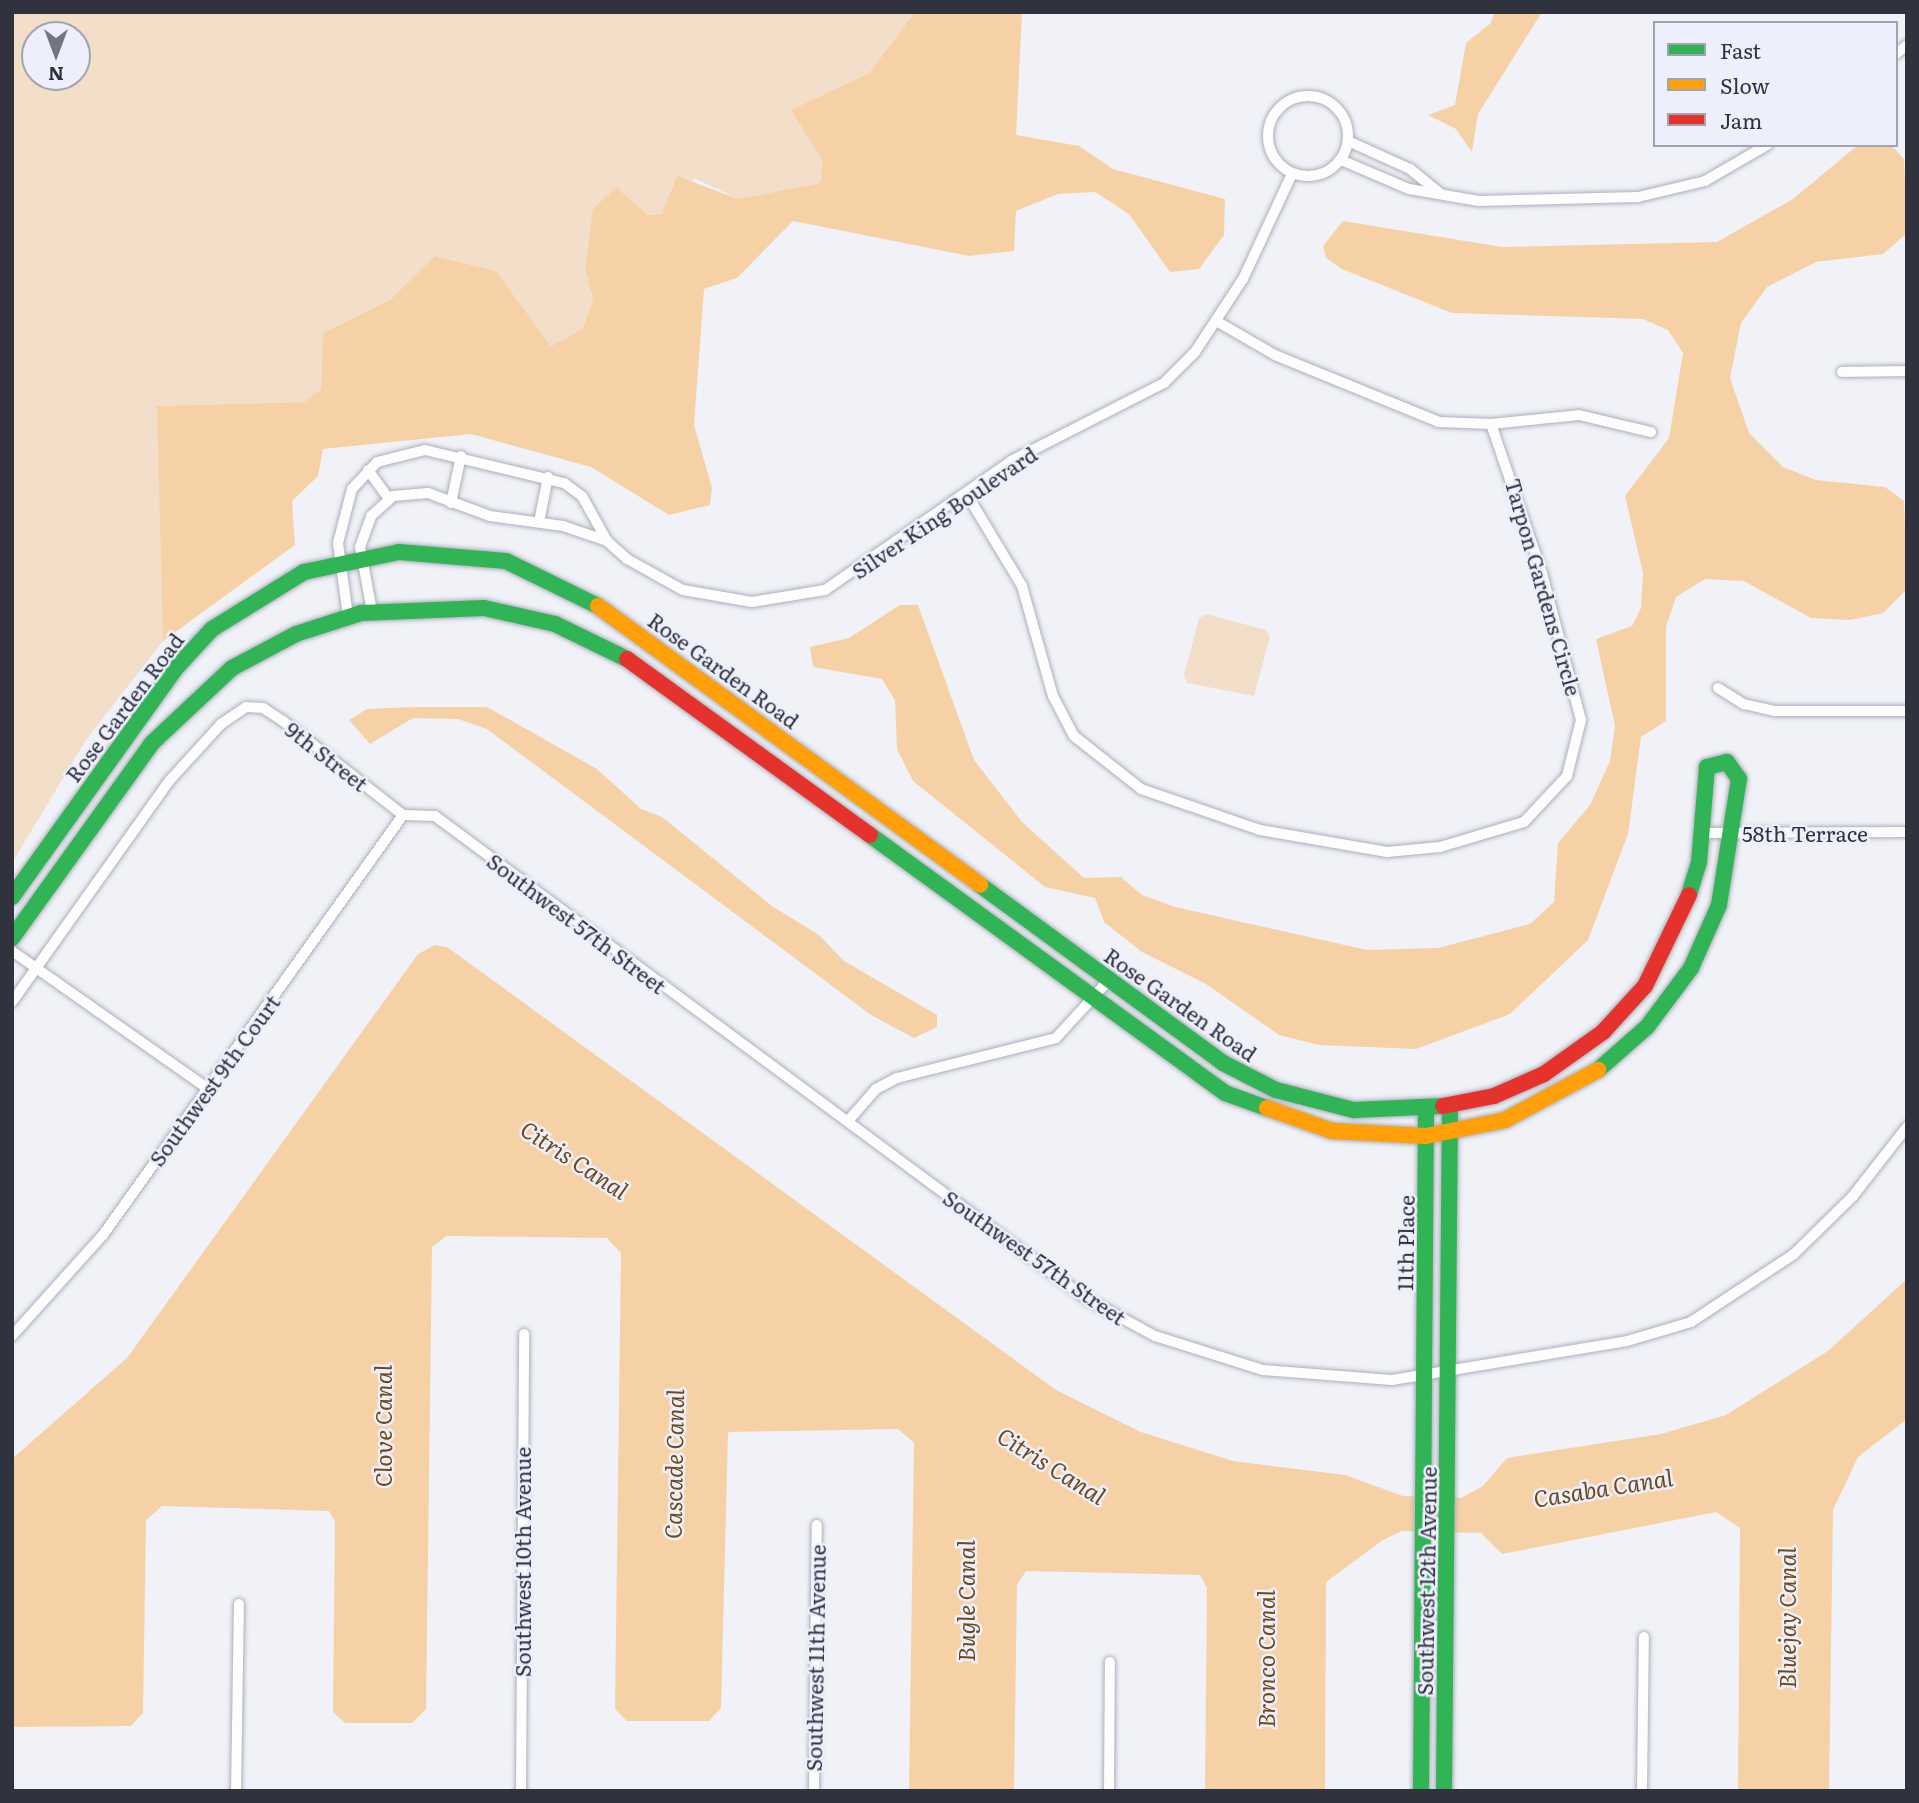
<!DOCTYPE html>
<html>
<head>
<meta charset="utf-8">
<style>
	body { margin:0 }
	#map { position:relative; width:1919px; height:1803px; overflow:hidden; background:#f0f2f8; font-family:Literata,serif }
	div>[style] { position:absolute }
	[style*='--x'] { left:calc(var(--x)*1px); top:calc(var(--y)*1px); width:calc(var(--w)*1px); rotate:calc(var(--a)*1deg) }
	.green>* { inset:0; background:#f3dfc9 }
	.water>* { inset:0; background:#f6d1a6 }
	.roads { filter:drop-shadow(0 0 2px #adafb8) drop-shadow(0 0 2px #adafb8) }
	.street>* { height:10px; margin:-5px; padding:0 5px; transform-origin:5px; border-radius:5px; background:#fdfdfe }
	.street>.ring { margin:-5px; padding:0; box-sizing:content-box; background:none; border:10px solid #fdfdfe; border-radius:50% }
	.fast>* { height:16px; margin:-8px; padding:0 8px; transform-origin:8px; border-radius:8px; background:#30b455 }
	.slow>* { height:16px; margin:-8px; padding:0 8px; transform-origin:8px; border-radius:8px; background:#ff9f0a }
	.jam>* { height:16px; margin:-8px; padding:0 8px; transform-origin:8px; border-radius:8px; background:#e5322d }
	span { translate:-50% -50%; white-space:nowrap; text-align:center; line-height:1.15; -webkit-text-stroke:5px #edeffc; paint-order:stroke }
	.street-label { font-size:21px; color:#30323e }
	.water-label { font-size:23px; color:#6e4a1a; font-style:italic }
	.frame { position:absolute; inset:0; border:14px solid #30323e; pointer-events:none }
	.legend { position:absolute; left:1653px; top:21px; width:245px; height:126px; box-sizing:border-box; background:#edeffc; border:2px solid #a1a3b0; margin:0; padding:9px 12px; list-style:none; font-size:21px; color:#30323e }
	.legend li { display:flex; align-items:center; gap:14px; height:35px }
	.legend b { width:35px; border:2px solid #a1a3b0 }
	.north { position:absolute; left:21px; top:21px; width:70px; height:70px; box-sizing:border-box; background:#edeffc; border:2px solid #a1a3b0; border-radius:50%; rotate:180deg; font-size:19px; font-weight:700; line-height:28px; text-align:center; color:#30323e }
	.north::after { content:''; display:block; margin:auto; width:24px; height:32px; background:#73757f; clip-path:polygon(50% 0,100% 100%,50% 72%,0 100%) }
</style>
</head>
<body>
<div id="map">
	<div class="green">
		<i style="clip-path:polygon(evenodd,12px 12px,915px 12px,869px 73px,792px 110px,823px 162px,820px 183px,738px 199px,694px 178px,663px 214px,648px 215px,616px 187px,594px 209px,585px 269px,593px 299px,584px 329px,551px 346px,496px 271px,436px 256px,390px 300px,323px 333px,321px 389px,304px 402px,158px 406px,163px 641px,86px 740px,12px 863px,12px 12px,35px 35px,77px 35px,77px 77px,35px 77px,35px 35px)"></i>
		<i style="clip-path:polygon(1207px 614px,1266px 630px,1270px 637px,1254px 696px,1187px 683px,1184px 675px,1199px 618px)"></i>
	</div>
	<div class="water">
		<i style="clip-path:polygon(915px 12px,1022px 12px,1016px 135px,1079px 146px,1113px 169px,1225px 199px,1224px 235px,1199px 269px,1170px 272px,1129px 214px,1095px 192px,1058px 194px,1016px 211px,1014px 251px,969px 256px,793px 221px,737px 278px,704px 289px,694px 425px,712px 488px,710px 505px,669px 515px,591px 467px,471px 434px,323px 449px,318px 476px,292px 501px,295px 545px,163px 641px,157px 406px,304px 402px,321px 389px,323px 333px,390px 300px,435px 256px,496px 271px,551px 346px,583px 329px,593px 299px,585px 269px,593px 209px,616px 187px,648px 215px,662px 214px,677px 176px,738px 199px,820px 183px,823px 162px,791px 110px,869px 73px)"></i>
		<i style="clip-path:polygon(1494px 12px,1542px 12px,1478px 114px,1472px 152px,1456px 129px,1428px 115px,1455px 105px,1466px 43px,1491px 23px)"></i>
		<i style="clip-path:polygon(1858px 145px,1891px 145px,1904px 159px,1907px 233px,1883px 254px,1816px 262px,1767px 287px,1741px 323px,1730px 378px,1749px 433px,1783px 467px,1816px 480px,1885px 487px,1904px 501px,1907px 589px,1883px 613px,1850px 620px,1811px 618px,1744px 581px,1705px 579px,1676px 597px,1666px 627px,1666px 721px,1641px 737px,1628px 834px,1588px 940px,1510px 1014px,1416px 1049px,1319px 1045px,1279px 1035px,1206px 984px,1142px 952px,1104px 922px,1095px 898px,1045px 887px,913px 781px,897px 749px,895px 700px,882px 679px,813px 667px,810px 647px,849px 638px,900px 605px,918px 605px,974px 760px,1022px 822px,1084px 878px,1121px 877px,1142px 895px,1175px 907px,1367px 950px,1438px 948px,1530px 924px,1554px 902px,1558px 843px,1590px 805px,1610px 761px,1615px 726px,1596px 639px,1632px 626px,1641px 608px,1643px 573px,1625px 496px,1669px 438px,1683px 353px,1668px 330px,1643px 319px,1452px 313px,1342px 269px,1326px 258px,1323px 246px,1343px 221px,1502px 247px,1717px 242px,1793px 199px)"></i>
		<i style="clip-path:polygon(413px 707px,487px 707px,597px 769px,641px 809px,662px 817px,772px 906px,819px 935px,844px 961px,937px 1015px,937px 1027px,914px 1038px,871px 1015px,487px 729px,458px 719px,413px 718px,370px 744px,349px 720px,367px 709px)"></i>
		<i style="clip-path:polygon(435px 945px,447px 947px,1056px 1390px,1141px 1432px,1233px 1461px,1345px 1475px,1403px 1496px,1461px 1498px,1483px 1486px,1507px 1458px,1661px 1434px,1726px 1415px,1828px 1351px,1907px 1279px,1907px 1419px,1858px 1457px,1833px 1510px,1829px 1791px,1738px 1791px,1740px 1528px,1716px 1512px,1502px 1554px,1481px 1533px,1402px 1531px,1383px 1540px,1326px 1582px,1325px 1791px,1205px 1791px,1207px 1588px,1200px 1575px,1026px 1571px,1017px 1585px,1014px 1791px,909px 1791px,914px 1443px,898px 1429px,728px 1432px,721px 1708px,709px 1721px,627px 1721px,615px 1709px,621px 1253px,607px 1238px,446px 1236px,432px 1247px,426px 1709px,412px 1723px,345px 1723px,333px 1712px,335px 1522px,329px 1511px,162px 1506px,146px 1520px,143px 1713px,131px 1726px,12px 1727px,12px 1459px,127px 1358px,418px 954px)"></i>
	</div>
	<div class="roads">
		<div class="street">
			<i style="--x:1896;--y:54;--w:14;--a:-39"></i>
			<i class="ring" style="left:1268px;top:96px;width:70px;height:70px"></i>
			<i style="--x:1348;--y:141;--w:68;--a:24.3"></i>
			<i style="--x:1410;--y:169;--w:38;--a:39"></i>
			<i style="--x:1341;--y:160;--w:74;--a:23.1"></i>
			<i style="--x:1409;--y:189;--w:71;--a:9.7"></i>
			<i style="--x:1479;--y:201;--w:159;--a:-1.4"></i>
			<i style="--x:1638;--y:197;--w:69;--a:-13.4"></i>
			<i style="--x:1705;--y:181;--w:72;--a:-30.1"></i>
			<i style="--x:1842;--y:372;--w:65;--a:-0.9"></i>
			<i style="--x:1491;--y:424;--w:88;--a:-5.8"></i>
			<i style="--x:1579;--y:415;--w:74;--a:13.3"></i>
			<i style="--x:368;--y:470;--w:36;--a:54"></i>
			<i style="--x:966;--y:493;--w:109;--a:58.9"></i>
			<i style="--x:1022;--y:586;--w:114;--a:74.3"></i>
			<i style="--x:1053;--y:696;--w:45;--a:62.3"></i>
			<i style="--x:1074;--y:736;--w:85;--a:38.3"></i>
			<i style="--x:1141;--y:789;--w:126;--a:19"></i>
			<i style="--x:1260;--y:830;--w:129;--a:9.8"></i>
			<i style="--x:1387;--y:852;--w:53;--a:-5.4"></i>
			<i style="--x:1440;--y:847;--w:88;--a:-16.6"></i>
			<i style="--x:1524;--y:822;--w:63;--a:-46.9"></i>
			<i style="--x:1567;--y:776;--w:58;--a:-76"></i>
			<i style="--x:1581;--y:720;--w:152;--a:-104.9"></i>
			<i style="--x:1542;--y:573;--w:157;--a:-108.9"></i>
			<i style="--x:1491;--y:424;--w:52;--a:-177.8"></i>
			<i style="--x:1439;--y:422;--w:177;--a:-157.8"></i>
			<i style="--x:1275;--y:355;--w:68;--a:-150"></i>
			<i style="--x:451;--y:503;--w:48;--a:-78"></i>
			<i style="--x:539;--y:522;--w:46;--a:-78.7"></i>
			<i style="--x:372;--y:611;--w:65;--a:-100.6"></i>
			<i style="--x:360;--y:547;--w:33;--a:-70"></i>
			<i style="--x:371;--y:516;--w:30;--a:-42"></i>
			<i style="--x:393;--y:496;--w:35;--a:-5"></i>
			<i style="--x:428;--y:493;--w:66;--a:20.4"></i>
			<i style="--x:490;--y:516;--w:74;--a:7.8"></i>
			<i style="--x:563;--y:526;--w:46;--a:18.8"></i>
			<i style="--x:348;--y:616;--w:74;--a:-97.8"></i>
			<i style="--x:338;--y:543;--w:56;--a:-75.5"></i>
			<i style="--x:352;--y:489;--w:37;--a:-47"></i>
			<i style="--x:377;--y:462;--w:49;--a:-14"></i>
			<i style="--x:425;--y:450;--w:143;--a:13.4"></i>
			<i style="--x:564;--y:483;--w:22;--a:36"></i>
			<i style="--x:582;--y:496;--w:51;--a:60.9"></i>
			<i style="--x:607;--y:541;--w:27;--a:42"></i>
			<i style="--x:627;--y:559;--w:64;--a:29"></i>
			<i style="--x:683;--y:590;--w:70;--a:9.9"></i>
			<i style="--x:752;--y:602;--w:74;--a:-9.3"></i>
			<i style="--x:825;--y:590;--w:226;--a:-34.7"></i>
			<i style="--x:1011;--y:461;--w:172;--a:-27"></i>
			<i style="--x:1164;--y:383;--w:44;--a:-45"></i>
			<i style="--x:1195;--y:352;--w:87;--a:-56.7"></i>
			<i style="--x:1243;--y:279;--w:116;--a:-65"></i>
			<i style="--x:1718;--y:688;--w:31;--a:32"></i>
			<i style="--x:1744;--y:704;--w:32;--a:13"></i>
			<i style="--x:1775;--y:711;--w:132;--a:0"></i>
			<i style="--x:403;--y:815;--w:32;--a:2"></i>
			<i style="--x:435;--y:816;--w:811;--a:36.53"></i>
			<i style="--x:1087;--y:1299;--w:77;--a:28.6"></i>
			<i style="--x:1155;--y:1336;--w:113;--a:17.5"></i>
			<i style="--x:1263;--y:1370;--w:129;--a:4.4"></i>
			<i style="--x:1392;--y:1380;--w:238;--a:-9.4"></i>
			<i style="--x:1627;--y:1341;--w:67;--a:-16.5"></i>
			<i style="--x:1691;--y:1322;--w:123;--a:-33.4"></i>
			<i style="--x:1794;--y:1254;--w:83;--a:-44.5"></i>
			<i style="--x:1853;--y:1196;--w:88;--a:-52"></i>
			<i style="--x:1702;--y:833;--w:205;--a:-0.3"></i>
			<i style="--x:12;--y:951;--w:238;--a:35.1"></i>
			<i style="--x:12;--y:1002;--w:272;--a:-54.6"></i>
			<i style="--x:170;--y:780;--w:76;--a:-47.7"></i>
			<i style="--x:221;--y:724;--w:30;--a:-34"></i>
			<i style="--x:246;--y:707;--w:17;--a:3"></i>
			<i style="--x:263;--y:708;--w:24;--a:33"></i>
			<i style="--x:283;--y:721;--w:152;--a:38.1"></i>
			<i style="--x:848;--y:1121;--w:43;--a:-48.8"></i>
			<i style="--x:876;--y:1089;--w:24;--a:-28"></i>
			<i style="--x:897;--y:1078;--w:164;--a:-14.1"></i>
			<i style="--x:1056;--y:1038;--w:79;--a:-47.6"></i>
			<i style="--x:12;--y:1336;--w:136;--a:-48"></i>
			<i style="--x:103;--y:1235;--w:516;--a:-54.46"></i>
			<i style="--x:236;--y:1791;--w:187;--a:-89.1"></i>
			<i style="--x:521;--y:1791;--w:457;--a:-89.6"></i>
			<i style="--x:814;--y:1791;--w:266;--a:-89.4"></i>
			<i style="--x:1109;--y:1791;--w:129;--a:-89.6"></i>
			<i style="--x:1642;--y:1791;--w:154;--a:-89.3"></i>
		</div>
		<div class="fast">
			<i style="--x:870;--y:835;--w:439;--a:36"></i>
			<i style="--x:1225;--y:1093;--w:45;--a:19.7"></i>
			<i style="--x:980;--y:885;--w:301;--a:36.2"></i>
			<i style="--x:1223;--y:1063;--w:59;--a:27"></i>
			<i style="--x:1276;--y:1090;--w:81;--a:14.4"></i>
			<i style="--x:1354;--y:1110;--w:89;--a:-2.6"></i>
			<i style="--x:12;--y:897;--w:280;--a:-54.4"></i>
			<i style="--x:175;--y:669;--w:54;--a:-47.2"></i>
			<i style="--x:212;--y:629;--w:108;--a:-31.8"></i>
			<i style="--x:304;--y:572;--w:97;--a:-11.9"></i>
			<i style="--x:399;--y:552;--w:107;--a:4.8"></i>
			<i style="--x:506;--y:561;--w:102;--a:26.1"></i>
			<i style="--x:12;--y:938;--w:241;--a:-54.3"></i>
			<i style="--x:153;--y:742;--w:108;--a:-43.1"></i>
			<i style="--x:232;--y:668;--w:72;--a:-28"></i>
			<i style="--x:296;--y:634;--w:68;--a:-17.9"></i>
			<i style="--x:361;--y:613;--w:123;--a:-2.3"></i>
			<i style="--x:484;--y:608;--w:73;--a:12.7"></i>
			<i style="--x:555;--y:624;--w:80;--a:25.9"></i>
			<i style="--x:1598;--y:1070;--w:65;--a:-41.3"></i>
			<i style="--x:1647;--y:1027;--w:74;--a:-53.3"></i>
			<i style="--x:1691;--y:968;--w:69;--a:-66"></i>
			<i style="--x:1719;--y:905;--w:128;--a:-81"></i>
			<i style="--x:1739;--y:779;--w:21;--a:-125"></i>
			<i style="--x:1727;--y:762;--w:21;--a:166"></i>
			<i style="--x:1707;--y:767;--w:95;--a:94.8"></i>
			<i style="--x:1699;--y:862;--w:34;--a:107"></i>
			<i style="--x:1421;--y:1791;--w:680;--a:-89.58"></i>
			<i style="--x:1444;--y:1791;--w:684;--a:-89.5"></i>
		</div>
		<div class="slow">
			<i style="--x:598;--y:606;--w:473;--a:36.1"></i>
			<i style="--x:1267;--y:1108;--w:69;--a:19.5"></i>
			<i style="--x:1332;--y:1131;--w:94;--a:3"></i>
			<i style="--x:1426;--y:1136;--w:81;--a:-11.4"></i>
			<i style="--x:1505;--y:1120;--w:106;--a:-28.3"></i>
		</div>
		<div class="jam">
			<i style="--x:627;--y:659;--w:300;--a:35.9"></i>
			<i style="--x:1443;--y:1106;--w:52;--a:-11.1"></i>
			<i style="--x:1494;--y:1096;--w:55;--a:-23.7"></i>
			<i style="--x:1544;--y:1074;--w:72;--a:-35.4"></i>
			<i style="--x:1603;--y:1032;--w:62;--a:-47.6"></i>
			<i style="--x:1645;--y:986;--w:101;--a:-64.2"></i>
		</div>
	</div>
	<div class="street-label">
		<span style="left:944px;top:512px;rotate:-34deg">Silver King Boulevard</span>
		<span style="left:1544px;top:587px;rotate:74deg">Tarpon Gardens Circle</span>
		<span style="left:724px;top:670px;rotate:36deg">Rose Garden Road</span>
		<span style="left:124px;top:707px;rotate:-53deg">Rose Garden Road</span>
		<span style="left:327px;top:756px;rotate:38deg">9th Street</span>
		<span style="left:1805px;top:833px">58th Terrace</span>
		<span style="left:577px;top:923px;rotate:37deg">Southwest 57th Street</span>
		<span style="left:1181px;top:1004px;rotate:35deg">Rose Garden Road</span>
		<span style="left:214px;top:1080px;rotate:-54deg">Southwest 9th Court</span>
		<span style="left:1405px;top:1243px;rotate:-89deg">11th Place</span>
		<span style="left:1035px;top:1257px;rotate:35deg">Southwest 57th Street</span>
		<span style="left:522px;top:1562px;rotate:-90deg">Southwest 10th Avenue</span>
		<span style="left:1426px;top:1581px;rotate:-89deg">Southwest 12th Avenue</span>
		<span style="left:815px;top:1658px;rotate:-89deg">Southwest 11th Avenue</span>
	</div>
	<div class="water-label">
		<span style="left:575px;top:1159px;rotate:33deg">Citris Canal</span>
		<span style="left:382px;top:1426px;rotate:-90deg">Clove Canal</span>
		<span style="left:673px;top:1464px;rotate:-89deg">Cascade Canal</span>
		<span style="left:1052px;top:1465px;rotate:32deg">Citris Canal</span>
		<span style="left:1603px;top:1487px;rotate:-9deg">Casaba Canal</span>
		<span style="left:965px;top:1601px;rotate:-90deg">Bugle Canal</span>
		<span style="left:1786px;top:1618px;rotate:-90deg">Bluejay Canal</span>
		<span style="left:1265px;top:1659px;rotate:-90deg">Bronco Canal</span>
	</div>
	<div class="frame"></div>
	<ul class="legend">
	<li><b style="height:9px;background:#30b455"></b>Fast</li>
	<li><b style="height:9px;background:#ff9f0a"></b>Slow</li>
	<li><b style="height:9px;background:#e5322d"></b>Jam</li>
	</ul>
	<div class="north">N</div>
</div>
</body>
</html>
